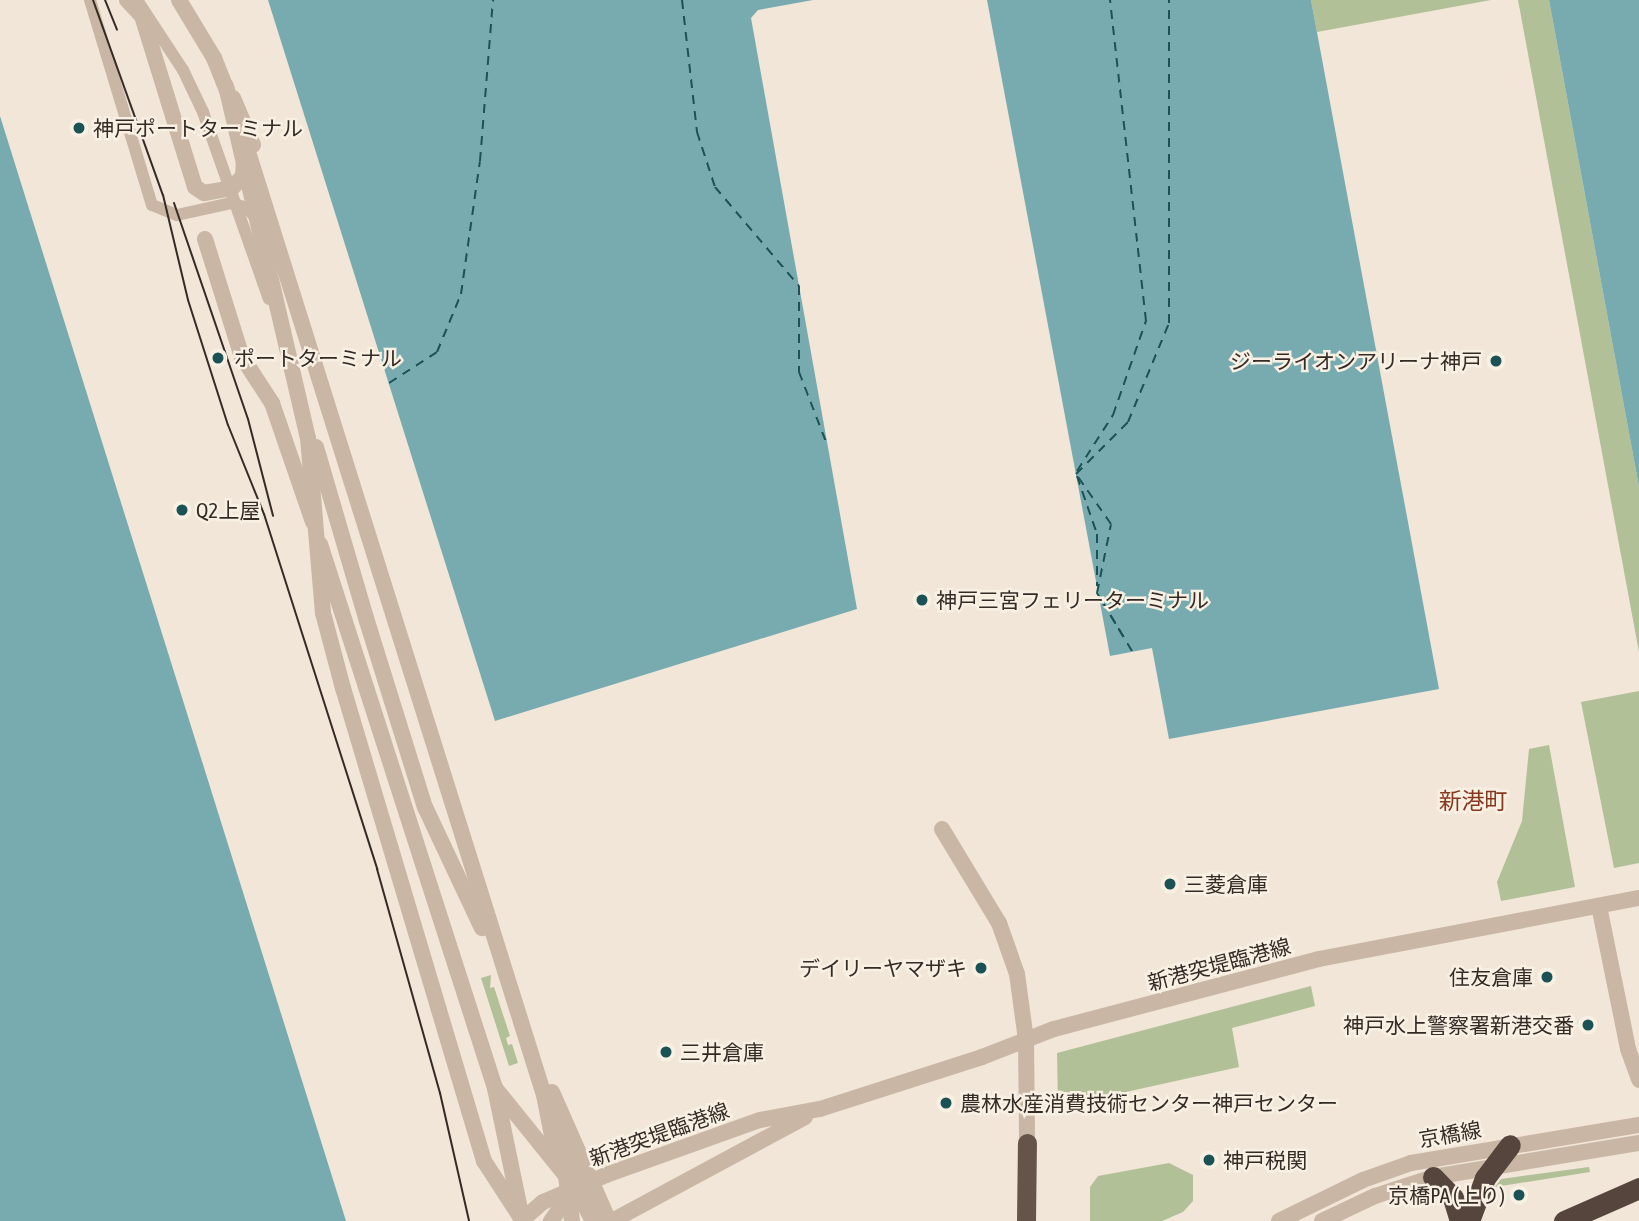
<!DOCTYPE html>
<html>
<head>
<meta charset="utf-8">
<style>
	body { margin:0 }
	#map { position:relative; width:1639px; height:1221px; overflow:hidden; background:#f1e6d8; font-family:"Asap Condensed","Noto Sans JP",sans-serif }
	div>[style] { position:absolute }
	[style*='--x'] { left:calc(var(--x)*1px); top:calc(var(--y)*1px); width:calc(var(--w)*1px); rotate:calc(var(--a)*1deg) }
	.green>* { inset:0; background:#b2c098 }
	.water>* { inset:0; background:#77abaf }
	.ferry>* { height:2px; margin-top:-1px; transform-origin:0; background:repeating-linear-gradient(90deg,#1b5256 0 9px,transparent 0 16px) }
	.minor>* { height:12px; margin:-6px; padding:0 6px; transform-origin:6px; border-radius:6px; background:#c9b6a4 }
	.tertiary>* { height:16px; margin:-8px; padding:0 8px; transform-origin:8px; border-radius:8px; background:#c9b6a4 }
	.trunk>* { height:19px; margin:-9.5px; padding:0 9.5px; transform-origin:9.5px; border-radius:9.5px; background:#66544a }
	.motorway>* { height:21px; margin:-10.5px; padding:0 10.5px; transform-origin:10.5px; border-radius:10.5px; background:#56453d }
	.tram>* { height:2px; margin:-1px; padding:0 1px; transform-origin:1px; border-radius:1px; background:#352b26 }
	.minor-bridge>* { height:12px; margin:-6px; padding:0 6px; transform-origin:6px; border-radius:6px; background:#c9b6a4 }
	.tertiary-bridge>* { height:16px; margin:-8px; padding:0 8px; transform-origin:8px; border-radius:8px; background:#c9b6a4 }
	.dots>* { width:19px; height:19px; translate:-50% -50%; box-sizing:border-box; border:4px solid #f9f0e4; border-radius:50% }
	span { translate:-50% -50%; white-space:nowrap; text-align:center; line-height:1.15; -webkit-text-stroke:5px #f9f0e4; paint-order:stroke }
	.poi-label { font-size:21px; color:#352b26 }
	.left { translate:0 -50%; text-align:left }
	.right { translate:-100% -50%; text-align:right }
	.street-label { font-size:21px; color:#352b26 }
	.neighbourhood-label { font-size:23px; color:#85381e }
</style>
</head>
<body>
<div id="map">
	<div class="green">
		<i style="clip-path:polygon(1311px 0,1491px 0,1317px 32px)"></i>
		<i style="clip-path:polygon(1518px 0,1549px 0,1639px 487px,1639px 652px)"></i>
		<i style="clip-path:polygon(1639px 691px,1639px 863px,1614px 868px,1581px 702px)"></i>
		<i style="clip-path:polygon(1549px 745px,1575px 887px,1501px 901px,1497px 882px,1522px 821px,1529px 749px)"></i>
		<i style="clip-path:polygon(491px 975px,490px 988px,494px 987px,510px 1036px,506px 1038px,508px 1045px,512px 1044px,518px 1063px,509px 1066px,481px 978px)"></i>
		<i style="clip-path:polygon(1311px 986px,1315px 1006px,1232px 1028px,1239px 1067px,1058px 1107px,1057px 1053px)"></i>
		<i style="clip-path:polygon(1169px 1163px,1193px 1175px,1193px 1201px,1183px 1212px,1162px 1221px,1090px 1221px,1090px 1187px,1098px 1176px)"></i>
		<i style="clip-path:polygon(1589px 1167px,1590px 1172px,1495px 1187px,1501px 1179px)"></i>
	</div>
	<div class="water">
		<i style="clip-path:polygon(268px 0,813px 0,758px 10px,751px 18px,857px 609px,495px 721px)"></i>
		<i style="clip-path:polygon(987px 0,1311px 0,1439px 689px,1169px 739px,1152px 648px,1110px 656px)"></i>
		<i style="clip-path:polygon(1549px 0,1639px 0,1639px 487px)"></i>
		<i style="clip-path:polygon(0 116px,149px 592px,346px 1221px,0 1221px)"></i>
	</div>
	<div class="ferry">
		<i style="--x:682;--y:0;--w:133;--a:83.5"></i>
		<i style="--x:697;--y:132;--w:58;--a:71.9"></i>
		<i style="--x:715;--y:187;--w:130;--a:49.7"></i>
		<i style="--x:799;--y:286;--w:86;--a:90"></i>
		<i style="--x:799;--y:372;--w:75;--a:68.9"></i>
		<i style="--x:389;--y:383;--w:57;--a:-32.9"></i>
		<i style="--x:437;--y:352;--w:63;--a:-67.5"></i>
		<i style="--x:461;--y:294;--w:134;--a:-81.9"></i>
		<i style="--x:480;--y:161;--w:162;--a:-85.4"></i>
		<i style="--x:1077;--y:471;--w:67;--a:-57.3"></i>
		<i style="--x:1113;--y:415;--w:100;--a:-70.7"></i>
		<i style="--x:1146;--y:321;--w:323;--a:-96.4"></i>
		<i style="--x:1077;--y:476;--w:61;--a:71"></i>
		<i style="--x:1097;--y:534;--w:52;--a:90"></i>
		<i style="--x:1102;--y:601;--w:47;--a:59"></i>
		<i style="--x:1132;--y:651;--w:68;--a:-121.1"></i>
		<i style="--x:1097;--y:593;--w:70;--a:-78.5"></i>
		<i style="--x:1111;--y:524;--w:61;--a:-125"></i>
		<i style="--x:1076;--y:474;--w:74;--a:-45"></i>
		<i style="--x:1128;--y:422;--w:107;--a:-67.5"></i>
		<i style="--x:1169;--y:323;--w:323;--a:-90"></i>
	</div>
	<div class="minor">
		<i style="--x:90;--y:0;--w:214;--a:73.2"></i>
		<i style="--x:152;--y:205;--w:27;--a:22"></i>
		<i style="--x:177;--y:215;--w:55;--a:-12.5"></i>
		<i style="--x:231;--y:203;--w:17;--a:17"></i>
		<i style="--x:247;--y:208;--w:13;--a:48"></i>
	</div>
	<div class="tertiary">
		<i style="--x:127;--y:0;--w:22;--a:47"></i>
		<i style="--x:142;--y:16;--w:179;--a:72.8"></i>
		<i style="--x:195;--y:187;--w:11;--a:34"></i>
		<i style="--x:204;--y:193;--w:28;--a:-10"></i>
		<i style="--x:232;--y:188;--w:16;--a:-47"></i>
		<i style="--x:243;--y:176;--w:16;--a:-86"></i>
		<i style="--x:179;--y:0;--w:68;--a:58.9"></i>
		<i style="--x:214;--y:58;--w:43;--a:68.2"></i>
		<i style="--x:233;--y:98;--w:51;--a:66.9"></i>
		<i style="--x:244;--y:139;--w:1002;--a:72.58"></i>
		<i style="--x:205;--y:239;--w:124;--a:72.6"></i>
		<i style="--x:242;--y:357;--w:55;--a:56.9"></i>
		<i style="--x:272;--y:403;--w:126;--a:71"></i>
		<i style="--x:320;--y:544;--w:571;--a:72.17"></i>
		<i style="--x:366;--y:618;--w:198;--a:72.7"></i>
		<i style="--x:425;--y:807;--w:134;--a:64.8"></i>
		<i style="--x:343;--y:688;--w:494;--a:73.4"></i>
		<i style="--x:484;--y:1161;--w:72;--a:57"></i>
		<i style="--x:942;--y:829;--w:110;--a:58.8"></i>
		<i style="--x:999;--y:923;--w:54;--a:70.6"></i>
		<i style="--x:1017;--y:974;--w:67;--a:82.2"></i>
		<i style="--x:1026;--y:1040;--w:103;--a:89.4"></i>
		<i style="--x:1599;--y:906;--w:146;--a:78.5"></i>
		<i style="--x:1628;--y:1049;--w:33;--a:70"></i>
		<i style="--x:571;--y:1180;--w:47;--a:61.8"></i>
		<i style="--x:521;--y:1214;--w:129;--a:-101.7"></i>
		<i style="--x:495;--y:1088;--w:127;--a:51.1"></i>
		<i style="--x:575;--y:1187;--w:42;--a:125.2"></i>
		<i style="--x:521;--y:1221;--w:29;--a:-41"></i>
		<i style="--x:543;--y:1202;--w:69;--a:-23.2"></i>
		<i style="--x:606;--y:1175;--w:164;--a:-19.7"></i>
		<i style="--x:760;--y:1120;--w:61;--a:-10.4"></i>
		<i style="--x:820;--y:1109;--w:170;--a:-17.8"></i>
		<i style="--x:982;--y:1057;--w:77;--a:-21.3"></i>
		<i style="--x:1054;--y:1029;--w:274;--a:-14.8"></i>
		<i style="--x:1319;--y:959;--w:326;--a:-10.8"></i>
		<i style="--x:612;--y:1221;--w:219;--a:-28.3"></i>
		<i style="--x:1279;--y:1221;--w:93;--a:-26"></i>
		<i style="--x:1363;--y:1180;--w:51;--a:-19.5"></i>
		<i style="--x:1411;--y:1163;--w:231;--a:-9.5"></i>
		<i style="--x:1322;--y:1221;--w:59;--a:-25.3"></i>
		<i style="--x:1375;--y:1196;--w:61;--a:-18.1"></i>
		<i style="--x:1433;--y:1177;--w:209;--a:-9.4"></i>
	</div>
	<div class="trunk">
		<i style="--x:1026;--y:1221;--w:78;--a:-89.3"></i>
	</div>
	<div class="motorway">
		<i style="--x:1433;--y:1177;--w:29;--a:46"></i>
		<i style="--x:1453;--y:1198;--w:24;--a:73"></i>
		<i style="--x:1469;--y:1221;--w:46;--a:-69.6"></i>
		<i style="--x:1485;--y:1178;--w:41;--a:-52.9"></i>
		<i style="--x:1564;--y:1221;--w:82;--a:-23.7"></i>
	</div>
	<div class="tram">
		<i style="--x:93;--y:0;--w:207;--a:70.3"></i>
		<i style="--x:163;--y:195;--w:108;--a:76.6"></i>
		<i style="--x:188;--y:300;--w:131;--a:72.3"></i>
		<i style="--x:228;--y:425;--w:96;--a:68"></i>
		<i style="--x:264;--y:514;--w:373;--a:72.3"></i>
		<i style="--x:377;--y:869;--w:233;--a:74.3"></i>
		<i style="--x:440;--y:1093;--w:131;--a:77.2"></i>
		<i style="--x:105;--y:0;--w:32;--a:68"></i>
		<i style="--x:174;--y:203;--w:228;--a:71.1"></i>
		<i style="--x:248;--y:419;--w:100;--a:75.5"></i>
	</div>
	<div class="minor-bridge">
		<i style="--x:137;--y:0;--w:84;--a:56.7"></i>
		<i style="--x:183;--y:70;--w:47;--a:64.5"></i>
		<i style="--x:203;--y:112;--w:198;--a:70.6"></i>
		<i style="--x:567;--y:1152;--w:76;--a:65.1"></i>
	</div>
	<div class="tertiary-bridge">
		<i style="--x:226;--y:86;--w:361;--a:76.9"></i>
		<i style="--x:308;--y:438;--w:176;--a:85.1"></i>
		<i style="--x:323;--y:613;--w:78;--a:75.1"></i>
		<i style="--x:316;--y:447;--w:178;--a:73.7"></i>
		<i style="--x:552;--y:1092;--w:141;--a:66.2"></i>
		<i style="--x:544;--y:1095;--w:52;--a:78.9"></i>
		<i style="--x:560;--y:1132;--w:90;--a:82.3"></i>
	</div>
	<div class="dots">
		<i style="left:79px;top:128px;background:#1b5256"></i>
		<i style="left:218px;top:358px;background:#1b5256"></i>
		<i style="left:1496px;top:361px;background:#1b5256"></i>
		<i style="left:182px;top:510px;background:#1b5256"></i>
		<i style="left:922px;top:600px;background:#1b5256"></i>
		<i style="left:1170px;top:884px;background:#1b5256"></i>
		<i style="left:981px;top:968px;background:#1b5256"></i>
		<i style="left:1547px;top:977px;background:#1b5256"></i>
		<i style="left:1588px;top:1025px;background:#1b5256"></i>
		<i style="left:666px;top:1052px;background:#1b5256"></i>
		<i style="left:946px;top:1103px;background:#1b5256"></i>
		<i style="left:1209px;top:1160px;background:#1b5256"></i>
		<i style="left:1519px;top:1195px;background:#1b5256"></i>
	</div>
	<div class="poi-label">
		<span class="left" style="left:93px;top:128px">神戸ポートターミナル</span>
		<span class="left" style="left:234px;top:358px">ポートターミナル</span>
		<span class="right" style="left:1482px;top:361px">ジーライオンアリーナ神戸</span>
		<span class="left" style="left:196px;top:510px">Q2上屋</span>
		<span class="left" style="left:936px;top:600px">神戸三宮フェリーターミナル</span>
		<span class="left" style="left:1184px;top:884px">三菱倉庫</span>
		<span class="right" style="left:967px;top:968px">デイリーヤマザキ</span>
		<span class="right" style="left:1533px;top:977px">住友倉庫</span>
		<span class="right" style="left:1574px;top:1025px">神戸水上警察署新港交番</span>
		<span class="left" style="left:680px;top:1052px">三井倉庫</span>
		<span class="left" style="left:960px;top:1103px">農林水産消費技術センター神戸センター</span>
		<span class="left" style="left:1223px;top:1160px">神戸税関</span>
		<span class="right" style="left:1505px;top:1195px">京橋PA (上り)</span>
	</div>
	<div class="street-label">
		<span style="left:1219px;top:964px;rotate:-15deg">新港突堤臨港線</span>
		<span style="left:659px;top:1134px;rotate:-20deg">新港突堤臨港線</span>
		<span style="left:1450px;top:1134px;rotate:-10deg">京橋線</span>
	</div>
	<div class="neighbourhood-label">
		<span style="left:1473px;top:801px">新港町</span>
	</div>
</div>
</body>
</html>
